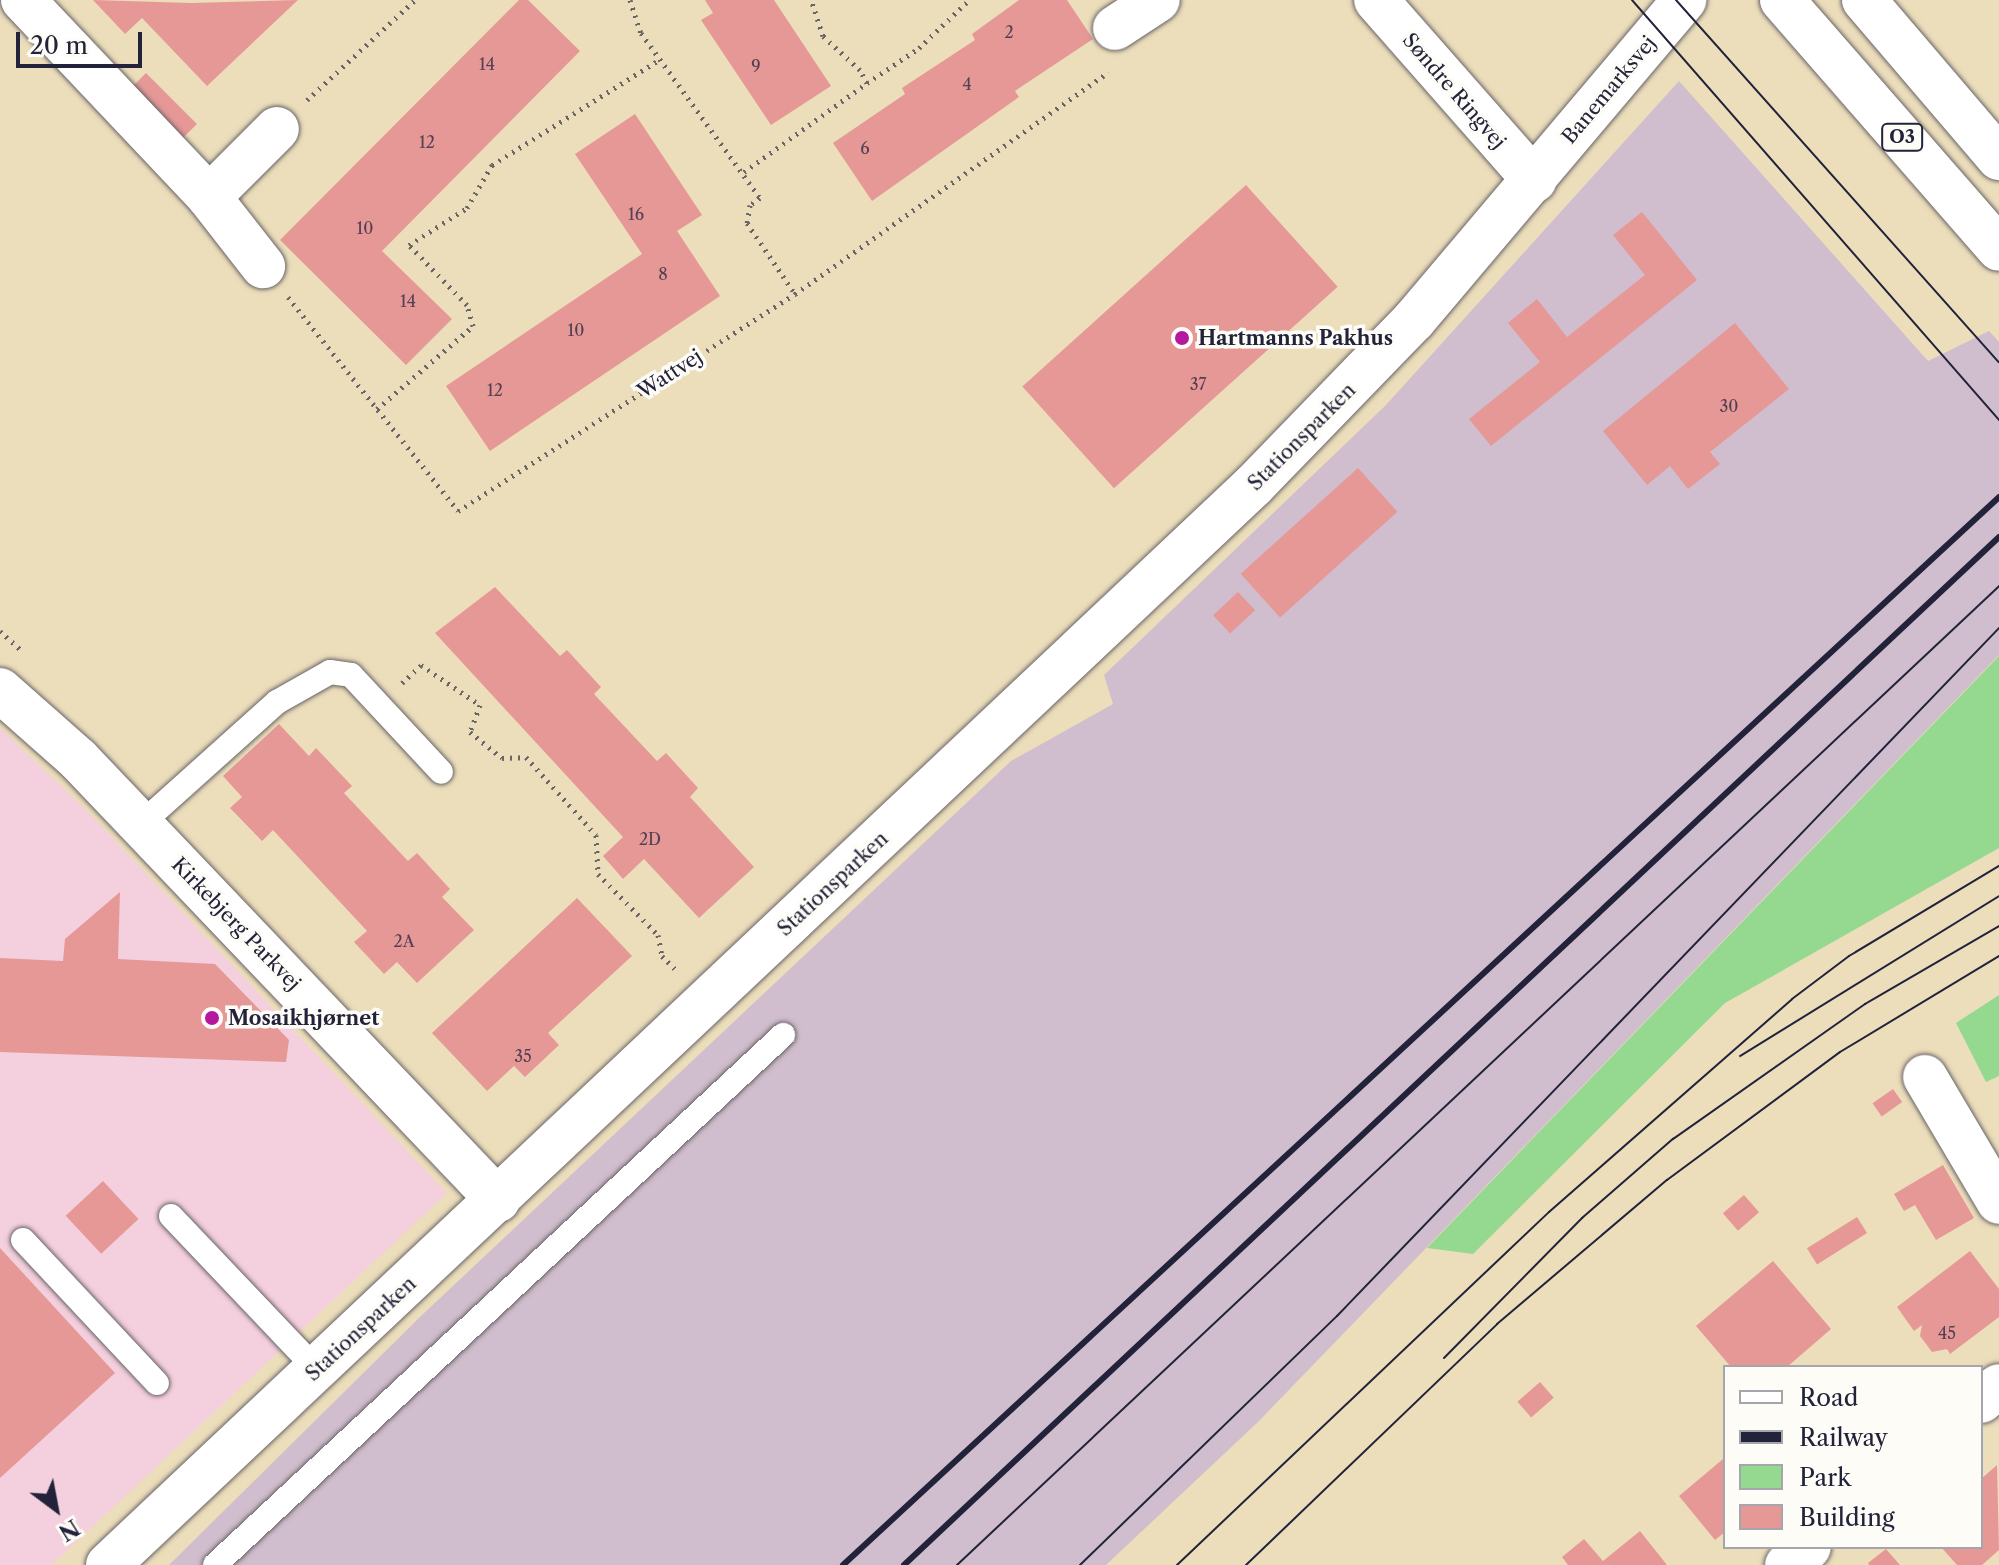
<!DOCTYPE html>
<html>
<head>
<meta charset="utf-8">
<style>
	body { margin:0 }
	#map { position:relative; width:1999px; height:1565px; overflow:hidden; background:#ecdebb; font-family:"Libre Caslon Text",serif }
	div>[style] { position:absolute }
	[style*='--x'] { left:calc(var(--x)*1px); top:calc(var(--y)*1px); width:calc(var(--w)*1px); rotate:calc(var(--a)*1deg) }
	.built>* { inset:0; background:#f4cfdd }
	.industrial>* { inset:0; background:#d0bdcd }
	.green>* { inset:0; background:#95d991 }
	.building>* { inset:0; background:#e69897; transform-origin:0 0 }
	.path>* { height:5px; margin-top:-2.5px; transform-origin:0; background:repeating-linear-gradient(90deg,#696468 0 2px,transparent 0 8px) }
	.roads { filter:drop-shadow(0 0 2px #696468) drop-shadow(0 0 2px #696468) }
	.service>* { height:24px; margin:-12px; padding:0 12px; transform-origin:12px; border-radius:12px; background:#fff }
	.minor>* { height:44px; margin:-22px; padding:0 22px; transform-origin:22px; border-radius:22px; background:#fff }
	.tertiary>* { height:44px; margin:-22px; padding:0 22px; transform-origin:22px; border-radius:22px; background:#fff }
	.primary>* { height:44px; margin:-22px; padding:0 22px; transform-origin:22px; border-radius:22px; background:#fff }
	.tram>* { height:2px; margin:-1px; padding:0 1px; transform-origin:1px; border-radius:1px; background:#22223b }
	.rail>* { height:6px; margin:-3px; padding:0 3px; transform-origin:3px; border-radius:3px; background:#22223b }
	.dots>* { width:22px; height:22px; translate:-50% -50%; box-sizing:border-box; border:4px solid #fdfcf7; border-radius:50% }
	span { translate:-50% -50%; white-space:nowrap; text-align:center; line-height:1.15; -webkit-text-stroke:7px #fdfcf7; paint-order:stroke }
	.number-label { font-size:16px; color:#534052 }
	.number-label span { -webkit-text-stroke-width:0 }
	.shield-label span { padding:2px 6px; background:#fdfcf7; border:2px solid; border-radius:6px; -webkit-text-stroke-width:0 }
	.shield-label { font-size:18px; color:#22223b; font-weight:700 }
	.street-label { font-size:20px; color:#22223b }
	.poi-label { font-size:20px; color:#22223b; font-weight:700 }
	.left { translate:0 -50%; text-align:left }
	.legend { position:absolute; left:1723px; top:1365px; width:260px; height:184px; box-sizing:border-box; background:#fdfcf7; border:2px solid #a5a5ac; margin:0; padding:10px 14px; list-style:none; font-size:24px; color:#22223b }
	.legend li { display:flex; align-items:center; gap:16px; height:40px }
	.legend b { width:40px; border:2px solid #a5a5ac }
	.north { position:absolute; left:16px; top:1469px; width:80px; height:80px; -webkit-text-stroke:6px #fdfcf7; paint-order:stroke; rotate:148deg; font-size:22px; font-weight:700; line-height:32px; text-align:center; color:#22223b }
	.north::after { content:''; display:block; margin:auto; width:28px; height:36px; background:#22223b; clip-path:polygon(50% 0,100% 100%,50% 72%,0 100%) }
	.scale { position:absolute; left:16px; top:32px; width:126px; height:36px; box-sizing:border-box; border:4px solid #22223b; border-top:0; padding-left:10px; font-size:24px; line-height:28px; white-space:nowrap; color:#22223b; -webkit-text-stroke:6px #fdfcf7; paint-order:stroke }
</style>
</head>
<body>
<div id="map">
	<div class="built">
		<i style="clip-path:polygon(0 728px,86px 810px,447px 1193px,52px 1565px,0 1565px)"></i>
	</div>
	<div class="industrial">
		<i style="clip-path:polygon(1679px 81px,1928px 361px,1989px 331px,1999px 342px,1999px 655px,1259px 1421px,1106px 1565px,169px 1565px,420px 1317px,1011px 761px,1113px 704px,1104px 675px,1386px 405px)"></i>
	</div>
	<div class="green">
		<i style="clip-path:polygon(1999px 656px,1999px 848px,1725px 1003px,1473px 1254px,1427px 1248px)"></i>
		<i style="clip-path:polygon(1999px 995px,1999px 1076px,1986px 1082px,1956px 1023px)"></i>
	</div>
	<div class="building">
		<i style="clip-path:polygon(93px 0,191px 3px,298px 0,207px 86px,142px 18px,125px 34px)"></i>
		<i style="clip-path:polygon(519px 0,528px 0,580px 51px,382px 251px,452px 319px,406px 365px,280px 240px)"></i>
		<i style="clip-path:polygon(705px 0,774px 0,831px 86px,771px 125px,701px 20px,713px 13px)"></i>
		<i style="clip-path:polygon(1019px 0,1067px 0,1093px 39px,1015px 91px,1019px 97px,872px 201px,833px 143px,905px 94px,902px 88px,975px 40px,972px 34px)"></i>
		<i style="left:146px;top:73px;width:72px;height:28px;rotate:45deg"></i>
		<i style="clip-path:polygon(635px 114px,702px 215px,677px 231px,720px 296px,490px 451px,446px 386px,642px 254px,575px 154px)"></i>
		<i style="left:1246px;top:185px;width:137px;height:301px;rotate:48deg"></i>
		<i style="clip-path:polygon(1642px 212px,1697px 280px,1491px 446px,1469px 419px,1540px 362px,1508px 323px,1537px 299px,1567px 337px,1645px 275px,1613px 235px)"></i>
		<i style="clip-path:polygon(1735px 323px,1789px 389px,1710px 452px,1720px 464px,1688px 489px,1670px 466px,1647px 485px,1603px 431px)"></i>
		<i style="left:1358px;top:468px;width:59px;height:158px;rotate:48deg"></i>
		<i style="clip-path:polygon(495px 587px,560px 656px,567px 650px,601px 687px,594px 694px,657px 761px,666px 753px,698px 788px,690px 797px,754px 867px,699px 918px,644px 859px,623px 879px,603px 856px,623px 837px,435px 633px)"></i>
		<i style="left:1238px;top:592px;width:25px;height:34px;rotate:47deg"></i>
		<i style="clip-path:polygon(279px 724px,309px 756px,316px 748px,352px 786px,344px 793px,408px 861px,417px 853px,450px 889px,442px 897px,474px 930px,417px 983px,397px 962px,384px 974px,354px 942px,367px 931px,273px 830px,262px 841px,230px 808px,242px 797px,223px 776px)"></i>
		<i style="clip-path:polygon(120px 892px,118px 959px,215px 964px,289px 1040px,286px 1062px,0 1052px,0 958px,63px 961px,65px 939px)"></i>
		<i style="clip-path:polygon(577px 898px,632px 956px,548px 1033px,559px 1045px,525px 1077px,514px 1066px,487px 1091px,432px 1033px)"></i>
		<i style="left:1893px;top:1089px;width:16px;height:25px;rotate:55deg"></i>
		<i style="clip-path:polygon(1943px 1165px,1974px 1218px,1936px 1240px,1915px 1205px,1904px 1211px,1894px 1194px)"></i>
		<i style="left:103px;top:1181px;width:52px;height:51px;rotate:47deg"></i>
		<i style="left:1744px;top:1195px;width:23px;height:28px;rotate:49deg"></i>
		<i style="left:1857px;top:1217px;width:19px;height:59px;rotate:58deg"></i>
		<i style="clip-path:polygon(0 1248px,115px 1373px,0 1478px)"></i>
		<i style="clip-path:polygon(1970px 1251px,1999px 1289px,1999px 1317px,1950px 1354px,1947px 1349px,1932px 1352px,1920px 1336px,1922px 1325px,1914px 1331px,1897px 1307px)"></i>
		<i style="clip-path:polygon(1773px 1261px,1831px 1329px,1787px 1367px,1731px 1367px,1696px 1326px)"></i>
		<i style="left:1540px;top:1382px;width:21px;height:30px;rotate:49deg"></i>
		<i style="clip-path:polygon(1723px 1459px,1725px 1532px,1715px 1540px,1679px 1496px)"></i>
		<i style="clip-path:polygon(1997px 1465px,1999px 1550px,1982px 1565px,1957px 1565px,1941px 1547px,1981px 1547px,1981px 1479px)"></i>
		<i style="clip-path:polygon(1640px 1531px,1667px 1565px,1568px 1565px,1562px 1557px,1584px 1539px,1603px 1561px)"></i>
		<i style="clip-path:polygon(1886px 1549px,1900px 1565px,1869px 1565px,1868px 1563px)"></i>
	</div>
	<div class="path">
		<i style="--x:630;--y:0;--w:35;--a:72"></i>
		<i style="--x:641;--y:33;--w:203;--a:54.2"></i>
		<i style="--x:760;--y:198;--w:12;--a:145"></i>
		<i style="--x:750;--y:205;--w:18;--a:99"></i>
		<i style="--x:747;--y:223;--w:86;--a:55.9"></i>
		<i style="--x:867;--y:83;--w:63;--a:-33.9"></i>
		<i style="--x:919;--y:48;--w:69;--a:-43.8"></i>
		<i style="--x:307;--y:100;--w:147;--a:-42.8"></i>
		<i style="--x:744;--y:172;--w:152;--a:-35.9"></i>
		<i style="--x:867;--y:83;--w:15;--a:-118"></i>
		<i style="--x:860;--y:70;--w:50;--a:-137.4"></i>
		<i style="--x:823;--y:36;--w:38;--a:-108"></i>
		<i style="--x:288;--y:297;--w:273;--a:51.5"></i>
		<i style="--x:458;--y:511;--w:401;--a:-32.8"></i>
		<i style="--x:795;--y:294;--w:384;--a:-35.3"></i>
		<i style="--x:377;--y:409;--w:127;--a:-40.8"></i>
		<i style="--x:473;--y:326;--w:22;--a:-106"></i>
		<i style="--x:467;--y:305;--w:83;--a:-134"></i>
		<i style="--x:409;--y:245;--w:69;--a:-32.5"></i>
		<i style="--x:467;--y:208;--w:50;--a:-59.8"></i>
		<i style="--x:492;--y:165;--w:197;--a:-32.2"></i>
		<i style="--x:0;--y:631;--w:27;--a:42"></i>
		<i style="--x:402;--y:683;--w:26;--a:-43"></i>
		<i style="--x:421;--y:665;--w:71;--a:34.1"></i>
		<i style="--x:480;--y:705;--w:29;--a:110"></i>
		<i style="--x:470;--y:732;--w:41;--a:39.1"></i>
		<i style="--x:502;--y:758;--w:24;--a:-2"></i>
		<i style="--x:526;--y:757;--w:105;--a:48.1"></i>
		<i style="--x:596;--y:835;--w:39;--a:87"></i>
		<i style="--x:598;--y:874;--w:86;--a:45.5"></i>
		<i style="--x:658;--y:935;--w:21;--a:79"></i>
		<i style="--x:662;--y:956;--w:20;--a:45"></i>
	</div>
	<div class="roads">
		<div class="service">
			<i style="--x:141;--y:824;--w:183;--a:-41.9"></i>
			<i style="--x:277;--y:702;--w:61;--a:-29.5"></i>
			<i style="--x:330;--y:672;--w:21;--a:8"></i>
			<i style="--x:351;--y:675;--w:132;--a:47.1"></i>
			<i style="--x:171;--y:1216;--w:212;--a:46.5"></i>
			<i style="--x:23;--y:1240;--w:196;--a:46.9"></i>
			<i style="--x:215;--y:1565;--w:777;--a:-43.02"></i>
		</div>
		<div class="minor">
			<i style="--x:23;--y:0;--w:271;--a:46.6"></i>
			<i style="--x:209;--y:197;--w:96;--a:-45"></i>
			<i style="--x:1115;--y:28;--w:51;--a:-33.1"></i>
			<i style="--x:209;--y:197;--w:88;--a:52"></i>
			<i style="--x:0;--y:690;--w:104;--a:41.5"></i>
			<i style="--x:78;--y:759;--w:609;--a:46.4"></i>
			<i style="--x:1925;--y:1077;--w:145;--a:59.4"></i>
		</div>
		<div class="tertiary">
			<i style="--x:1376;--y:0;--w:240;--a:48.7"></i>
			<i style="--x:1981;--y:1401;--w:23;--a:-40"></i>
			<i style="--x:108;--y:1565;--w:1575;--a:-43.3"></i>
			<i style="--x:1254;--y:485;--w:230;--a:-45.9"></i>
			<i style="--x:1414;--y:320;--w:419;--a:-49.8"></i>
			<i style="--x:1787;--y:1565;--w:28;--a:-39"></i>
		</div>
		<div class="primary">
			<i style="--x:1782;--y:0;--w:330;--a:48.9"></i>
			<i style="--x:1864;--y:0;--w:208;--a:49.5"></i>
		</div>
	</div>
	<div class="tram">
		<i style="--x:1632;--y:0;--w:558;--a:48.85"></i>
		<i style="--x:1676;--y:0;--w:485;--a:48.3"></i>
		<i style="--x:1740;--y:1056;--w:304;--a:-31.7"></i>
		<i style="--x:1444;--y:1358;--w:197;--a:-45.4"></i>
		<i style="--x:1582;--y:1218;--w:121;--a:-41"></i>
		<i style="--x:1673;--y:1139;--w:235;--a:-35.1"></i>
		<i style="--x:1865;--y:1004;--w:155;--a:-30.2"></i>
		<i style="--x:957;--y:1565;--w:1430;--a:-43.21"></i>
		<i style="--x:1080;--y:1565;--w:358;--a:-44.1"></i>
		<i style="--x:1337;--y:1316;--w:955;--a:-46.1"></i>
		<i style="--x:1177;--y:1565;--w:513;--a:-43.5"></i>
		<i style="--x:1549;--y:1212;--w:323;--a:-41.2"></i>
		<i style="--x:1792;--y:999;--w:71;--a:-37"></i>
		<i style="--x:1849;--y:956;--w:175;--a:-31"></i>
		<i style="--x:1246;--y:1565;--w:348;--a:-43.8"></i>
		<i style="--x:1497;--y:1324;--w:223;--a:-40.3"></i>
		<i style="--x:1667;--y:1180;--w:215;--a:-36.5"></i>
		<i style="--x:1840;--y:1052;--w:186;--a:-31.1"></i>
	</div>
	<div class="rail">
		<i style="--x:843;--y:1565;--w:1574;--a:-42.73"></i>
		<i style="--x:904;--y:1565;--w:1502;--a:-43.19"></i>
	</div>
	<div class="dots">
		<i style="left:1182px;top:338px;background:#b5179e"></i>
		<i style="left:212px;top:1018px;background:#b5179e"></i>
	</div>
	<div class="number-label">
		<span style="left:1009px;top:32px">2</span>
		<span style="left:487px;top:64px">14</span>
		<span style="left:756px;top:66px">9</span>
		<span style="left:967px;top:84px">4</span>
		<span style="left:427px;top:142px">12</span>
		<span style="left:865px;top:148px">6</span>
		<span style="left:636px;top:214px">16</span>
		<span style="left:365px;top:228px">10</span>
		<span style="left:663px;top:274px">8</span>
		<span style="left:408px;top:301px">14</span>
		<span style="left:576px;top:330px">10</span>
		<span style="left:1198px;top:384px">37</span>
		<span style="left:495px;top:390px">12</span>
		<span style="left:1729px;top:406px">30</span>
		<span style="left:650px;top:839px">2D</span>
		<span style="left:404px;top:941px">2A</span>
		<span style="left:523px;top:1056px">35</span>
		<span style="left:1947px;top:1333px">45</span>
	</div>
	<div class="shield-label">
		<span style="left:1902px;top:137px">O3</span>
	</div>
	<div class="street-label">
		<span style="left:1609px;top:90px;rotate:-50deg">Banemarksvej</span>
		<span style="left:1454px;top:91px;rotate:49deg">Søndre Ringvej</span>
		<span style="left:670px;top:374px;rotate:-33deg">Wattvej</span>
		<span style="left:1302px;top:437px;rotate:-45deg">Stationsparken</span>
		<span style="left:833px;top:884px;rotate:-43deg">Stationsparken</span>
		<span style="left:236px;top:924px;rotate:46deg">Kirkebjerg Parkvej</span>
		<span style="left:361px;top:1329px;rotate:-43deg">Stationsparken</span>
	</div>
	<div class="poi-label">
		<span class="left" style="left:1198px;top:338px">Hartmanns Pakhus</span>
		<span class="left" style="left:228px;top:1018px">Mosaikhjørnet</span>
	</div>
	<ul class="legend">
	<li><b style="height:10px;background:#fff"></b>Road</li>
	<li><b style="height:10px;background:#22223b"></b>Railway</li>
	<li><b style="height:22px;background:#95d991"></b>Park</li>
	<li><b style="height:22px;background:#e69897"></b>Building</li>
	</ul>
	<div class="north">N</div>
	<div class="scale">20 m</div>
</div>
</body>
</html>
